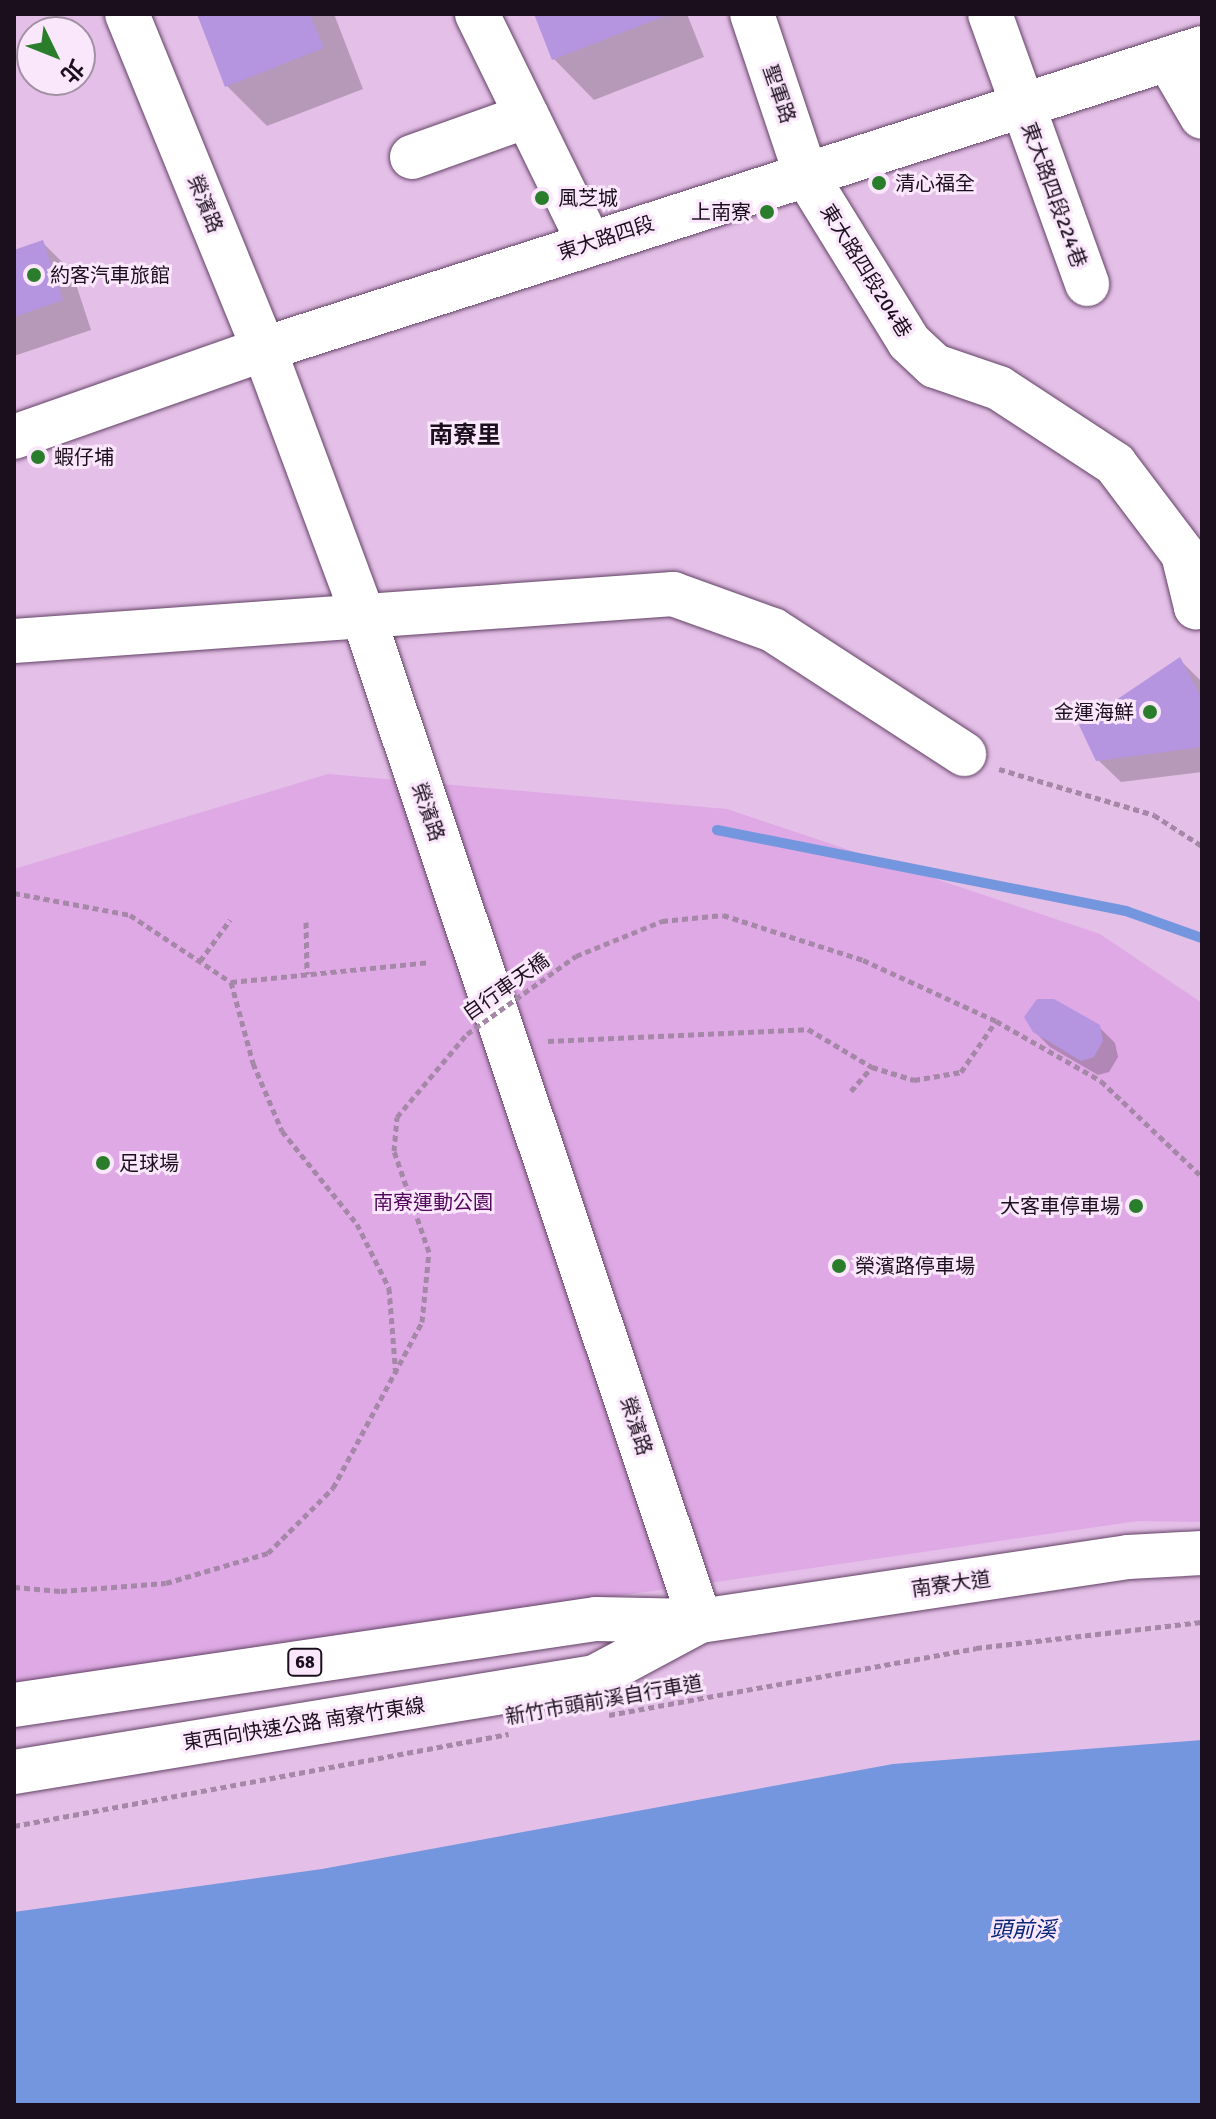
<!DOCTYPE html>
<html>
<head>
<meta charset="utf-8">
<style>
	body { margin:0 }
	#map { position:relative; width:1216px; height:2119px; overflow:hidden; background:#e4bfe7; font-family:Signika,"Noto Sans TC",sans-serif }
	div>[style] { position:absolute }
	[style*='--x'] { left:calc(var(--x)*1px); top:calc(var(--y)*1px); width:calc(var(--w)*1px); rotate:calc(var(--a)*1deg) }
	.green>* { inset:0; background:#dea9e4 }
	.water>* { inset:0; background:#7396de }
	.shadow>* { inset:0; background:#0003 }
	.stream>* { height:10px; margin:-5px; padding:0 5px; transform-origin:5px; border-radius:5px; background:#7396de }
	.building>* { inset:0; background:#b594e0 }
	.path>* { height:5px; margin-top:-2.5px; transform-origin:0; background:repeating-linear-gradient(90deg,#a587a7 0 6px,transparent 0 10px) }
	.roads { filter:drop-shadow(0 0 2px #624265) drop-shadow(0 0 2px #624265) }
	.minor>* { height:44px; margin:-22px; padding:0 22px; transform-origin:22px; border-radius:22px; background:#fff }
	.major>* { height:44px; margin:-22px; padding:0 22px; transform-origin:22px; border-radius:22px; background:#fff }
	.highway>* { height:44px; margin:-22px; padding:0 22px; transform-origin:22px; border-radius:22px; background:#fff }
	.path-bridge>* { height:5px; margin-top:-2.5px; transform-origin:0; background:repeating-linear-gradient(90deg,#a587a7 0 6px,transparent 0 10px) }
	.dots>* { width:22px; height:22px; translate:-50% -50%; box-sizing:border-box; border:4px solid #fae7fc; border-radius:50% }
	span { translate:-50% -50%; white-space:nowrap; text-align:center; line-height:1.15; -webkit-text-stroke:6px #fae7fc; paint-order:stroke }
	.shield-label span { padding:2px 6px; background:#fae7fc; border:2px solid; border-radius:6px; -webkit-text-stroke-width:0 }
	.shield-label { font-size:18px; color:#1c0f1d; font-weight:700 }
	.street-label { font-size:20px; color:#1c0f1d }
	.poi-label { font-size:20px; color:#1c0f1d }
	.left { translate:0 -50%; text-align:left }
	.right { translate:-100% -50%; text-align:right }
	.park-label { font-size:20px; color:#54085d }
	.water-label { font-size:22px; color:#052678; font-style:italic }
	.quarter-label { font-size:24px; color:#1c0f1d; font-weight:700 }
	.frame { position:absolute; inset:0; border:16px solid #1c0f1d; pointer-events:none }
	.north { position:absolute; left:16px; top:16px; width:80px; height:80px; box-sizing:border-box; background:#fae7fc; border:2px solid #a191a3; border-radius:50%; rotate:133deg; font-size:22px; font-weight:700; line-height:32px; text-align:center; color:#1c0f1d }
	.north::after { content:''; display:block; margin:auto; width:28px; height:36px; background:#2a7e2b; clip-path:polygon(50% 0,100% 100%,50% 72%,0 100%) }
</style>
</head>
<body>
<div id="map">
	<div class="green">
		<i style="clip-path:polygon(328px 774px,727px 809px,1100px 934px,1202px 1003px,1202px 1522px,1138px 1521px,14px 1683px,14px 869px)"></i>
	</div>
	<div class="water">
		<i style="clip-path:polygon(1202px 1740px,1202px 2105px,14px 2105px,14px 1912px,322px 1869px,893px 1764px)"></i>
	</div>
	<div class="shadow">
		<i style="clip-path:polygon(199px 14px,334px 14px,363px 89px,267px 126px,227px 86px)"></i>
		<i style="clip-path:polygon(536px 14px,687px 14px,704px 57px,594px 100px,554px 59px)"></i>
		<i style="clip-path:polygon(43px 243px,72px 272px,91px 330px,14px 356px,14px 252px)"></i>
		<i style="clip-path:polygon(1180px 660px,1202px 682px,1202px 772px,1121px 782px,1098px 760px)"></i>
		<i style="clip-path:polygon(1099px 1027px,1115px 1043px,1118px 1057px,1109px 1072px,1098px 1075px,1050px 1047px,1034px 1031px)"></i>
	</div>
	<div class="stream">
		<i style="--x:717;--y:830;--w:417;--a:11.2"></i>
		<i style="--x:1126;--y:911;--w:81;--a:19.6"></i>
	</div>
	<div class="building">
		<i style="clip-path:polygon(197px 14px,310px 14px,324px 48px,225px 87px)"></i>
		<i style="clip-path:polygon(534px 14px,664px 14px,665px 16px,552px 60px)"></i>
		<i style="clip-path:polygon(43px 240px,63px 300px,14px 317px,14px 250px)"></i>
		<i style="clip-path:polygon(1180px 657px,1202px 699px,1202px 747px,1096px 761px,1079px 725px)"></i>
		<i style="clip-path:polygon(1037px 999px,1054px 999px,1100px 1025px,1103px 1041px,1094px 1057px,1081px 1061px,1033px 1032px,1024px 1017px)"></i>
	</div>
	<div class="path">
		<i style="--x:999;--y:769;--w:162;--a:16.5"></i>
		<i style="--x:1154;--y:815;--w:57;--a:32.9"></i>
		<i style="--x:14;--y:893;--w:118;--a:10.7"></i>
		<i style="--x:130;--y:915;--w:121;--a:33.6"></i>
		<i style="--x:231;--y:982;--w:84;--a:74.8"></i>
		<i style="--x:253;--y:1063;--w:74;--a:66.9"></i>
		<i style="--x:282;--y:1131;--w:119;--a:51.1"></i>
		<i style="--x:357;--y:1224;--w:72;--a:63.4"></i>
		<i style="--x:389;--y:1288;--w:88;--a:85.5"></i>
		<i style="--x:662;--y:921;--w:61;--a:-5.6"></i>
		<i style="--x:723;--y:915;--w:147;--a:17.8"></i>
		<i style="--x:863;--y:960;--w:146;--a:24.6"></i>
		<i style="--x:996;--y:1021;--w:121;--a:29.7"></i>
		<i style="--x:1101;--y:1081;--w:139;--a:43.5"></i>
		<i style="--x:306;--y:922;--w:52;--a:88.9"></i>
		<i style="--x:200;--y:961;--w:51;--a:-53.8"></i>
		<i style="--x:231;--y:982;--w:200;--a:-5.7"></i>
		<i style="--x:548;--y:1041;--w:260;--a:-2.6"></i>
		<i style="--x:808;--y:1029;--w:74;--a:30.7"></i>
		<i style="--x:851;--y:1091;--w:32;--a:-49"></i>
		<i style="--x:872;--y:1067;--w:44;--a:17.2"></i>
		<i style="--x:914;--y:1080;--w:48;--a:-9.7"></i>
		<i style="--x:961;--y:1072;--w:62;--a:-55.5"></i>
		<i style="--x:14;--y:1587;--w:47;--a:4.9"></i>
		<i style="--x:61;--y:1591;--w:105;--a:-4.4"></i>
		<i style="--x:166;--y:1583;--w:106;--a:-16.4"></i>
		<i style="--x:268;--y:1553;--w:92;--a:-45"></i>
		<i style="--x:333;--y:1488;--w:188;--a:-61.8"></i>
		<i style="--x:422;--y:1322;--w:70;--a:-84.3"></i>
		<i style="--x:429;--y:1252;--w:107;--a:-109.1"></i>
		<i style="--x:394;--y:1151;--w:34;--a:-85"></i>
		<i style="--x:609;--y:1715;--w:373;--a:-10.3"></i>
		<i style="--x:976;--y:1648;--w:227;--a:-6.6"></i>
		<i style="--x:14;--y:1826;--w:503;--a:-10.53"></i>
	</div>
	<div class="roads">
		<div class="minor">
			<i style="--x:127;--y:14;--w:362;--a:67.8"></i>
			<i style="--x:264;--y:349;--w:287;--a:69.6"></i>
			<i style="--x:364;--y:618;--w:1058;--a:71.48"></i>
			<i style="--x:700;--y:1621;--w:433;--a:-8.5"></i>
			<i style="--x:1128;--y:1557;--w:74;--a:-3.1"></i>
			<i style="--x:477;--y:14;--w:255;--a:63.9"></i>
			<i style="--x:752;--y:14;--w:170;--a:71.5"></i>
			<i style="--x:806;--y:175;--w:196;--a:58.3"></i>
			<i style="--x:909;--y:342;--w:35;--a:43"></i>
			<i style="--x:935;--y:366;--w:68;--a:19"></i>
			<i style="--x:999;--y:388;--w:139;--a:33.2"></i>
			<i style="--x:1115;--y:464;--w:113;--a:52.9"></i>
			<i style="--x:1183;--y:554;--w:55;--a:76.2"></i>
			<i style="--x:1196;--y:607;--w:6;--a:0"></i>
			<i style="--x:990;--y:14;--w:287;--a:70.2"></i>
			<i style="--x:1168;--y:59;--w:67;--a:59.6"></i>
			<i style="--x:412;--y:157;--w:122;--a:-19.6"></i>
			<i style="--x:14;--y:641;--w:661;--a:-4.08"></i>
			<i style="--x:673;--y:594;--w:106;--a:19.8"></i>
			<i style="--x:773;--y:630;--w:228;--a:33"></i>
		</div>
		<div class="major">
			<i style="--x:14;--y:437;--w:265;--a:-19.4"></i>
			<i style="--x:264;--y:349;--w:985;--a:-17.79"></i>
		</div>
		<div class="highway">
			<i style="--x:14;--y:1705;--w:588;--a:-8.41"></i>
			<i style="--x:596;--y:1619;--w:101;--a:1.1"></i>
			<i style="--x:14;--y:1772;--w:589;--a:-9.29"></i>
			<i style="--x:595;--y:1677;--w:119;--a:-28.1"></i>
		</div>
	</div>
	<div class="path-bridge">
		<i style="--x:397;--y:1117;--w:109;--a:-49.9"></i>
		<i style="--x:467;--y:1034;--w:134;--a:-35.6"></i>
		<i style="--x:576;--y:956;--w:93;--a:-22.1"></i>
	</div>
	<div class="dots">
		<i style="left:879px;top:183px;background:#2a7e2b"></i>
		<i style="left:542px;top:198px;background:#2a7e2b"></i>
		<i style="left:767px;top:212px;background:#2a7e2b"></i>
		<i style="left:34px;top:275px;background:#2a7e2b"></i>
		<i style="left:38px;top:457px;background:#2a7e2b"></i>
		<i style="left:1150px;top:712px;background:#2a7e2b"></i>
		<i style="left:103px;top:1163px;background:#2a7e2b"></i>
		<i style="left:1136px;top:1206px;background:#2a7e2b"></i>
		<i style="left:839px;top:1266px;background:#2a7e2b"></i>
	</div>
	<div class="shield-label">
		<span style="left:305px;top:1662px">68</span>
	</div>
	<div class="street-label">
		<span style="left:779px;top:94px;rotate:71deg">聖軍路</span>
		<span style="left:1054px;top:195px;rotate:70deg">東大路四段224巷</span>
		<span style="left:205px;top:204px;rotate:68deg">榮濱路</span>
		<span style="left:606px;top:238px;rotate:-18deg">東大路四段</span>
		<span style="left:866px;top:271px;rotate:58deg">東大路四段204巷</span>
		<span style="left:428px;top:812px;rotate:71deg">榮濱路</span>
		<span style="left:506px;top:987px;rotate:-35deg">自行車天橋</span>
		<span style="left:636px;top:1426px;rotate:72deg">榮濱路</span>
		<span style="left:951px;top:1584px;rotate:-8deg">南寮大道</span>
		<span style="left:604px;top:1700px;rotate:-10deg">新竹市頭前溪自行車道</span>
		<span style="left:304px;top:1724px;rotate:-9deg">東西向快速公路 南寮竹東線</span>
	</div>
	<div class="poi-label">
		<span class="left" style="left:895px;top:183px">清心福全</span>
		<span class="left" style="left:558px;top:198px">風芝城</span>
		<span class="right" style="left:751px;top:212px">上南寮</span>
		<span class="left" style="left:50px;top:275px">約客汽車旅館</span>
		<span class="left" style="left:54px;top:457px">蝦仔埔</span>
		<span class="right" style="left:1134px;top:712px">金運海鮮</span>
		<span class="left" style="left:119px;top:1163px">足球場</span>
		<span class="right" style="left:1120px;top:1206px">大客車停車場</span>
		<span class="left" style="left:855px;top:1266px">榮濱路停車場</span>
	</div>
	<div class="park-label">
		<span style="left:433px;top:1202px">南寮運動公園</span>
	</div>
	<div class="water-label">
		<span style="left:1023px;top:1930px">頭前溪</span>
	</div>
	<div class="quarter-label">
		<span style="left:465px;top:436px">南寮里</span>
	</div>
	<div class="frame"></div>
	<div class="north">北</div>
</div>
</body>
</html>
